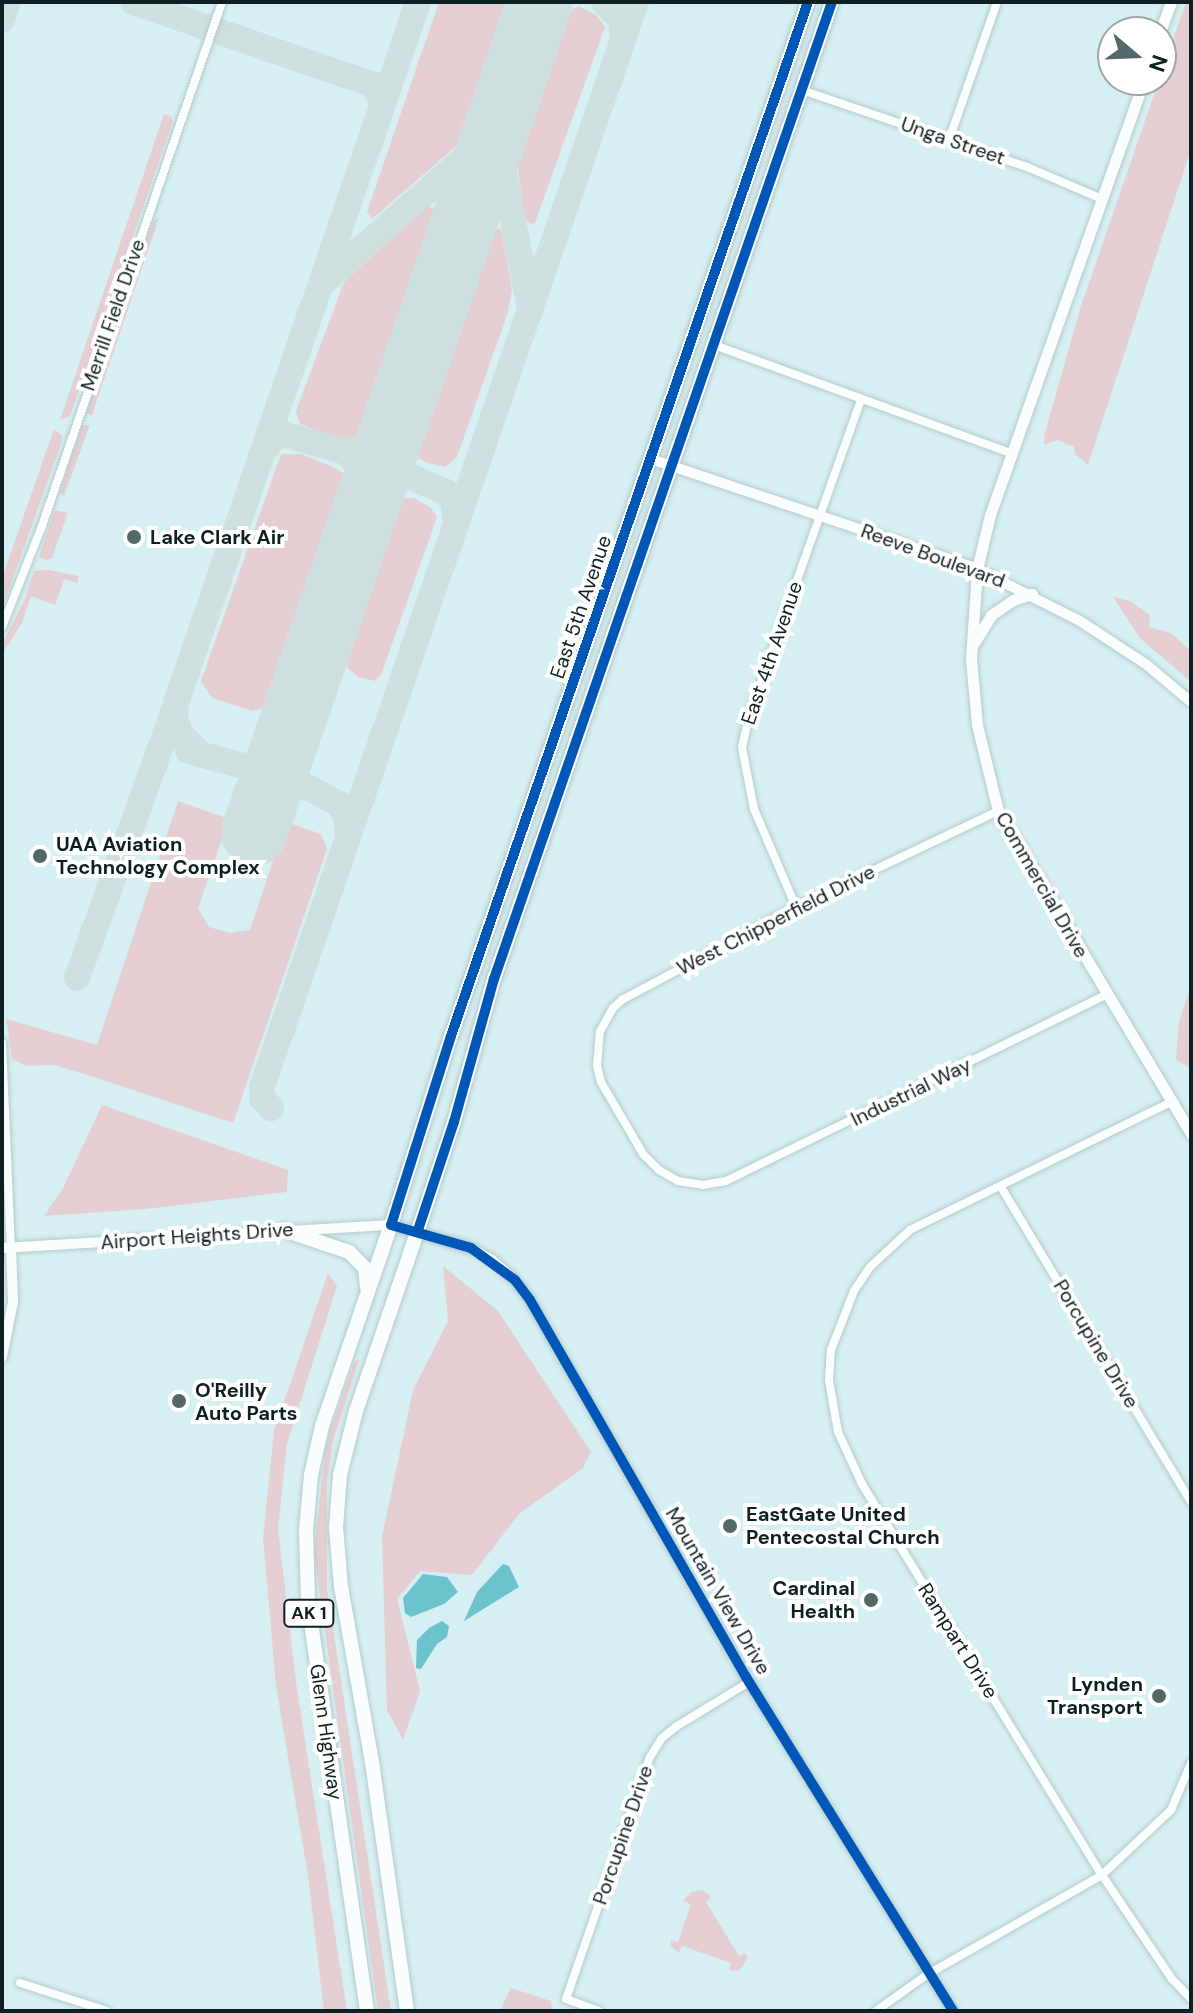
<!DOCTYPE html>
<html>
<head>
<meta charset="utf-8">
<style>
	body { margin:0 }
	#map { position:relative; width:1193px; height:2013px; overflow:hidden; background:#d6eff2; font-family:"DM Sans",sans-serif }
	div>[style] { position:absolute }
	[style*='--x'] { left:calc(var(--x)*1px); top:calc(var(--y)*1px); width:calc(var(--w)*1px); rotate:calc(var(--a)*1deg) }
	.green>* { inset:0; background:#e6cfd2 }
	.water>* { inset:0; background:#6cc3ce }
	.taxiway>* { height:26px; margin:-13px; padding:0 13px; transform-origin:13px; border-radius:13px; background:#cfe0e1 }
	.runway>* { height:66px; margin:-33px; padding:0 33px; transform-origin:33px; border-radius:33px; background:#cfe0e1 }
	.roads { filter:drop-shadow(0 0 2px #b6cacd) drop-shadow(0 0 2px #b6cacd) }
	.minor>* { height:8px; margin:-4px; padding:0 4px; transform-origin:4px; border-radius:4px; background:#f9fdfd }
	.tertiary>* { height:10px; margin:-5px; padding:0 5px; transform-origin:5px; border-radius:5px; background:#f9fdfd }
	.secondary>* { height:11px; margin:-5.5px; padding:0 5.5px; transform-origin:5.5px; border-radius:5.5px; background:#f9fdfd }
	.trunk>* { height:14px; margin:-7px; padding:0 7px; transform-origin:7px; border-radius:7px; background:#f9fdfd }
	.motorway>* { height:14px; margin:-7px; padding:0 7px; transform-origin:7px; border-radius:7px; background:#f9fdfd }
	.cycleway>* { height:10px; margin:-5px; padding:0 5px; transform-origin:5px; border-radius:5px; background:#0057b8 }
	.dots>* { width:22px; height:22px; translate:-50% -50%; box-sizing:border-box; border:4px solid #fff; border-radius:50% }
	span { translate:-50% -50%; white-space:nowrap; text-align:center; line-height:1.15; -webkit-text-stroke:8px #fff; paint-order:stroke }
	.shield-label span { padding:2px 6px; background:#fff; border:2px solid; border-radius:6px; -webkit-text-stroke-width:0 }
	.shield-label { font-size:18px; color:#0e1f21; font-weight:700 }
	.street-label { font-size:20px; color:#0e1f21 }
	.poi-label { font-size:20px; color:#0e1f21; font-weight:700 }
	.left { translate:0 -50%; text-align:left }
	.right { translate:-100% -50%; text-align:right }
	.frame { position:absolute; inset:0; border:4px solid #0e1f21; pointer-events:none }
	.north { position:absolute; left:1097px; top:16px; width:80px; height:80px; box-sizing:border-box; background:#fff; border:2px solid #9fa5a6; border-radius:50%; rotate:109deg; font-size:22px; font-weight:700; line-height:32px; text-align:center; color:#0e1f21 }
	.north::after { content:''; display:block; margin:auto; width:28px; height:36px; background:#54686a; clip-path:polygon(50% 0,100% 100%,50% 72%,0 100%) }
</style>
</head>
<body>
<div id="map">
	<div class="green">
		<i style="clip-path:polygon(439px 2px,509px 2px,461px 142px,372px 219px,367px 212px)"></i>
		<i style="clip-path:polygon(1186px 2px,1191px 2px,1191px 149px,1088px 465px,1075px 454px,1074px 447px,1057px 440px,1044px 445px,1044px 436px,1080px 309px)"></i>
		<i style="clip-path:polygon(579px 6px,596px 15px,605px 27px,535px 223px,530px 224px,524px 216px,516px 155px,566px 13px)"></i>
		<i style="clip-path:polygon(164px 114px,172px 117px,172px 124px,70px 416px,60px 420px)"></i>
		<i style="clip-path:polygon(427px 205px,437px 211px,360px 437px,348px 441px,300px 424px,296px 411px,344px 282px)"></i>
		<i style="clip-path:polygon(159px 218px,92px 415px,89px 414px,87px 411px,153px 221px)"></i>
		<i style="clip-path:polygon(494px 229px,501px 229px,512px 289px,508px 312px,457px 457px,445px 467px,428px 463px,417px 458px,415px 448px)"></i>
		<i style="clip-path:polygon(82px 425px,90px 425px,64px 496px,60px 492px)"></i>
		<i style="clip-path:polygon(54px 429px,62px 436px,62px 441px,2px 609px,2px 578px)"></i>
		<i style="clip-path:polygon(281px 454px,301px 454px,333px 467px,342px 472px,347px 485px,268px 706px,253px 711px,212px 698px,201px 681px)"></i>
		<i style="clip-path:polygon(414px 498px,431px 508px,437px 517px,381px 675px,375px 681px,358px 677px,348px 668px,345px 656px,393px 508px,400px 499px)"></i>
		<i style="clip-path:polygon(55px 510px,68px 513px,52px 558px,47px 560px,39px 557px)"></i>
		<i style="clip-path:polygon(48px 570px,79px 576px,77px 583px,64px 579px,55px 605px,31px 596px,22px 623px,2px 654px,2px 644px,25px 599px,34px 571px)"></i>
		<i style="clip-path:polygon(1113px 597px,1130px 601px,1150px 615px,1149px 627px,1171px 633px,1191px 651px,1191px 682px,1140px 638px)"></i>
		<i style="clip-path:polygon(178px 801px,229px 819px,198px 908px,209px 927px,230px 933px,250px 930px,286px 822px,321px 834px,327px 849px,233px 1123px,78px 1072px,53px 1065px,27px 1066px,12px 1059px,6px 1019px,97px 1045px)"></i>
		<i style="clip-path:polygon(1191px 985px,1191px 1068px,1176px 1060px,1179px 1021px)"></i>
		<i style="clip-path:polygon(102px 1105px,288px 1170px,287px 1192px,146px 1209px,44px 1216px,63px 1188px)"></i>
		<i style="clip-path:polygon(443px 1266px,498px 1311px,591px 1452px,583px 1468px,519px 1514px,472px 1575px,420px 1571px,397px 1599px,420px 1691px,403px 1740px,387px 1710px,382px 1537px,413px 1390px,448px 1321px)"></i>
		<i style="clip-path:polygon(328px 1273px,337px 1286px,287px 1444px,278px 1529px,296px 1682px,347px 2011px,324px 2011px,308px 1876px,276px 1686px,263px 1538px,274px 1431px)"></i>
		<i style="clip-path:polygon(359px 1360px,333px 1441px,327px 1481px,327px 1588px,391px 2011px,378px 2011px,314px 1552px,326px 1444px,354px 1362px)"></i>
		<i style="clip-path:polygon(703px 1890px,711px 1897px,706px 1902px,739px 1956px,745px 1953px,748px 1958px,739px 1971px,729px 1970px,731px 1963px,682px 1946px,679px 1953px,671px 1946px,671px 1940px,678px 1942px,691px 1904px,683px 1901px,691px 1892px)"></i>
		<i style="clip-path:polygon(511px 1988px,551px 2001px,552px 2011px,500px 2011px)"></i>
	</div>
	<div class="water">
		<i style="clip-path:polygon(503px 1564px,509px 1566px,519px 1587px,464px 1621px,477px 1592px)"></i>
		<i style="clip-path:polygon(423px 1574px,447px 1577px,458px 1592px,444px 1604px,411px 1617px,405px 1613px,403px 1598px)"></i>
		<i style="clip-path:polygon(442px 1621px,449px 1626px,447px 1637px,437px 1644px,421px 1669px,416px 1668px,417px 1640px,429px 1628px)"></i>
	</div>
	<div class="taxiway">
		<i style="--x:133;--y:2;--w:252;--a:19"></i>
		<i style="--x:371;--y:84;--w:13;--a:51"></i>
		<i style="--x:379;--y:94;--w:11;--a:75"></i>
		<i style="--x:604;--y:2;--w:24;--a:45"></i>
		<i style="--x:621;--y:19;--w:21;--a:85"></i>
		<i style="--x:535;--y:18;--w:19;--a:-55"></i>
		<i style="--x:2;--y:20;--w:19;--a:-72"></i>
		<i style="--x:502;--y:115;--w:33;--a:95"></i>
		<i style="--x:499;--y:148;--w:159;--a:79.1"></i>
		<i style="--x:322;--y:283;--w:211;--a:-41.2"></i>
		<i style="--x:481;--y:144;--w:36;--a:-54"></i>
		<i style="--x:393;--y:430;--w:21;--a:93"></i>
		<i style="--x:392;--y:451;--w:17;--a:69"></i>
		<i style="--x:398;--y:467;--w:16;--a:38"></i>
		<i style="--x:411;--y:477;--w:38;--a:23"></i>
		<i style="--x:446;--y:492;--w:11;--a:52"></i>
		<i style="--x:453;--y:501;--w:22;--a:82"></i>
		<i style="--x:264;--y:450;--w:18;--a:-47"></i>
		<i style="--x:276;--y:437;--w:10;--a:-11"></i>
		<i style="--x:286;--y:435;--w:78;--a:15.6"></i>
		<i style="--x:361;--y:456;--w:18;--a:-22"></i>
		<i style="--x:378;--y:449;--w:24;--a:-52"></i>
		<i style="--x:349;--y:456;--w:24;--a:45"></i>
		<i style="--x:366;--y:473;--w:25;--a:83"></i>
		<i style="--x:285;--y:743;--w:38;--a:76"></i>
		<i style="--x:294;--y:780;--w:51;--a:28.1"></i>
		<i style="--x:339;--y:804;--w:15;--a:62"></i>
		<i style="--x:346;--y:817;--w:19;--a:84"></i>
		<i style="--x:188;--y:751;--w:65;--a:15.1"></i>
		<i style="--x:251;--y:768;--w:18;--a:-22"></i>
		<i style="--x:268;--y:761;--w:25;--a:-47"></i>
		<i style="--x:202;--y:755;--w:30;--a:-136"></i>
		<i style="--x:180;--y:734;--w:18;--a:-106"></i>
		<i style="--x:175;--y:717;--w:14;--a:-86"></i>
		<i style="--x:176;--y:703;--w:742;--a:-70.95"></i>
		<i style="--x:77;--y:978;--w:285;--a:-70.1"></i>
		<i style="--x:271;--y:1108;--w:13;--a:-132"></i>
		<i style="--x:262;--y:1098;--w:11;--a:-90"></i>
		<i style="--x:262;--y:1087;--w:1148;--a:-70.98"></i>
	</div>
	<div class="runway">
		<i style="--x:254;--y:833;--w:879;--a:-71.01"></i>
	</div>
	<div class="roads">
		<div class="minor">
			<i style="--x:802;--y:90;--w:238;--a:18.9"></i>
			<i style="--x:1027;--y:167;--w:82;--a:23.1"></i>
			<i style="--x:949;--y:140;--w:146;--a:-70.8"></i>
			<i style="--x:714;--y:345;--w:316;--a:20"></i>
			<i style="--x:2;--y:627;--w:109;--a:-68.4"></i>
			<i style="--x:42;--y:526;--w:554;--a:-71.04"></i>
			<i style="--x:998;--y:811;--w:224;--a:154.6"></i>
			<i style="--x:796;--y:907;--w:197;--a:151.9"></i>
			<i style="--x:622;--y:1000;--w:12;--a:138"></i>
			<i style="--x:613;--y:1008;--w:26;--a:119"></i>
			<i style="--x:600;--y:1031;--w:35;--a:95"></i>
			<i style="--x:597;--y:1066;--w:16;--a:76"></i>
			<i style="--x:601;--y:1082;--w:83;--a:59.7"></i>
			<i style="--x:643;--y:1154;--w:23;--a:45"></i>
			<i style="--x:659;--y:1170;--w:22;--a:30"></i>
			<i style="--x:678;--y:1181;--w:25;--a:9"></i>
			<i style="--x:703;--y:1185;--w:23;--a:-10"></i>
			<i style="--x:726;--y:1181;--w:423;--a:-26.1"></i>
			<i style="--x:796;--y:907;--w:107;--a:-113.2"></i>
			<i style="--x:754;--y:809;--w:63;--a:-101"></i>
			<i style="--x:742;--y:747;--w:32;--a:-77"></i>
			<i style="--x:749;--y:716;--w:336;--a:-70.5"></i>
			<i style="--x:2;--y:1043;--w:205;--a:87.5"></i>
			<i style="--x:1171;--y:1102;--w:291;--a:153.9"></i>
			<i style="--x:910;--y:1230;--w:54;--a:137.2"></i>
			<i style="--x:870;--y:1267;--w:29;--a:124"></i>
			<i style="--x:854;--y:1291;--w:63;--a:111.3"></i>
			<i style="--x:831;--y:1350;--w:30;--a:94"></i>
			<i style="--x:829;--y:1380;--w:53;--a:80.2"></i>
			<i style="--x:838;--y:1432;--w:57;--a:65.2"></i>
			<i style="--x:862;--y:1484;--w:459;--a:58.5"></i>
			<i style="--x:1102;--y:1875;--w:125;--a:56.1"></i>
			<i style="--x:1172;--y:1979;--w:28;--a:46"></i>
			<i style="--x:1001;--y:1187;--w:368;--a:58.9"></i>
			<i style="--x:20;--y:1983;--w:91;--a:17.8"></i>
			<i style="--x:599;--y:2011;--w:35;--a:-160"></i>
			<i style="--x:566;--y:1999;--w:256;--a:-70.9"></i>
			<i style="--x:650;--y:1757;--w:22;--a:-58"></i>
			<i style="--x:662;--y:1738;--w:19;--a:-39"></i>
			<i style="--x:677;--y:1726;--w:84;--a:-31.4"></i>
			<i style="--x:876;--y:2011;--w:64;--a:-35.4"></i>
			<i style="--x:928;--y:1974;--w:200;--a:-29.6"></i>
			<i style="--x:1102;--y:1875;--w:95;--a:-43.3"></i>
			<i style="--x:1171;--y:1810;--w:51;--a:-66.9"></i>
		</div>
		<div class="tertiary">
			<i style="--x:651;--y:459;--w:344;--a:18.6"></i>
			<i style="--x:977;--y:569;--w:115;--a:26.8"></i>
			<i style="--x:1080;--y:621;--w:80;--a:33.3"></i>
			<i style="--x:1147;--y:665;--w:57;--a:40.1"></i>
			<i style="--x:2;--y:1248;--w:390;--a:-3.4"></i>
			<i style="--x:391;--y:1225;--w:83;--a:16"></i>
			<i style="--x:471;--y:1248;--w:24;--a:30"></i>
			<i style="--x:492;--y:1260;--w:30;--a:41"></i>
			<i style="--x:515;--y:1280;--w:25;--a:53"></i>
			<i style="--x:530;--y:1300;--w:434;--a:60.2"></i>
			<i style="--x:746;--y:1677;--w:393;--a:58.2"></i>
			<i style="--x:2;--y:1357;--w:56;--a:-78.7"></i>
			<i style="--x:13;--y:1302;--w:54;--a:-92.1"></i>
		</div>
		<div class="secondary">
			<i style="--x:1160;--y:32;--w:32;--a:-70"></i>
			<i style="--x:1144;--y:80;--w:461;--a:109.5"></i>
			<i style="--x:990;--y:515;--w:56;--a:103.5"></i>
			<i style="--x:977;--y:569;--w:90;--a:93.8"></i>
			<i style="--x:971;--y:659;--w:66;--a:84.8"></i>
			<i style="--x:977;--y:725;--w:89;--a:76.3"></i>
			<i style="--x:998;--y:811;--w:376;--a:59.1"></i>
			<i style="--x:972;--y:646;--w:36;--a:-58"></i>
			<i style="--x:991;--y:615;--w:27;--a:-34"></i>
			<i style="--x:1013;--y:600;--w:20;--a:-18"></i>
		</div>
		<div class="trunk">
			<i style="--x:391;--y:1225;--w:198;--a:-72.4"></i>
			<i style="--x:451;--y:1036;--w:1094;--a:-70.95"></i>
			<i style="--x:418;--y:1230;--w:114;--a:-71.6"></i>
			<i style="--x:454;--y:1122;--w:148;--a:-74.4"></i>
			<i style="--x:494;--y:979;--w:1034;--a:-70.92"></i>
		</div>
		<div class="motorway">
			<i style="--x:284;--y:1230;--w:69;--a:18.7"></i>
			<i style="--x:349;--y:1252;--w:23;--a:45"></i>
			<i style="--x:365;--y:1268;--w:20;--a:84"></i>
			<i style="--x:367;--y:2011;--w:414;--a:-98.2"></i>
			<i style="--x:308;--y:1601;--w:70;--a:-91.6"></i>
			<i style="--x:306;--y:1531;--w:56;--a:-84.9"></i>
			<i style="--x:311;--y:1475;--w:50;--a:-77.3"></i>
			<i style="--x:322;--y:1426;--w:213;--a:-71.1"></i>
			<i style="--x:407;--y:2011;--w:245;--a:-98"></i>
			<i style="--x:373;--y:1768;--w:184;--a:-100"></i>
			<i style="--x:341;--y:1587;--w:59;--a:-94.8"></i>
			<i style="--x:336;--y:1528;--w:53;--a:-85.7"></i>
			<i style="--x:340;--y:1475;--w:66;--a:-76"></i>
			<i style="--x:356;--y:1411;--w:191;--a:-71.1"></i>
		</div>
	</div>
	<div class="cycleway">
		<i style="--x:808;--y:2;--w:1094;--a:109.05"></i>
		<i style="--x:451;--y:1036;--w:198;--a:107.6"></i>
		<i style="--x:391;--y:1225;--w:83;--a:16"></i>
		<i style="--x:471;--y:1248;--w:54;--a:36"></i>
		<i style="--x:515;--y:1280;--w:25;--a:53"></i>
		<i style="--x:530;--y:1300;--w:434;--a:60.2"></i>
		<i style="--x:746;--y:1677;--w:393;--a:58.2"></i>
		<i style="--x:418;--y:1230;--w:114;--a:-71.6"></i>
		<i style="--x:454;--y:1122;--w:148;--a:-74.4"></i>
		<i style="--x:494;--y:979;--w:1034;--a:-70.92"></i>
	</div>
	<div class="dots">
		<i style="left:134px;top:537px;background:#54686a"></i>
		<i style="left:40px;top:856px;background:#54686a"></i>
		<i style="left:179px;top:1401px;background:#54686a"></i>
		<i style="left:730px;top:1526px;background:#54686a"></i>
		<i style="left:871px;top:1600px;background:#54686a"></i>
		<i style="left:1159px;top:1696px;background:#54686a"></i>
	</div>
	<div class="shield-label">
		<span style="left:309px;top:1613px">AK 1</span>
	</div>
	<div class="street-label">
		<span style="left:953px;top:141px;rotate:19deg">Unga Street</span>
		<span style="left:113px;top:315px;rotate:-71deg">Merrill Field Drive</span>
		<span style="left:933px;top:556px;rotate:20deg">Reeve Boulevard</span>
		<span style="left:581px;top:607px;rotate:-71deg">East 5th Avenue</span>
		<span style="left:772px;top:653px;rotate:-71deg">East 4th Avenue</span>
		<span style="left:1042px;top:885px;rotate:60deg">Commercial Drive</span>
		<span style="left:776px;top:920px;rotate:-27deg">West Chipperfield Drive</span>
		<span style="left:911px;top:1092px;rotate:-26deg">Industrial Way</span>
		<span style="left:197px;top:1236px;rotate:-4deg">Airport Heights Drive</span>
		<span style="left:1096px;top:1344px;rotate:59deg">Porcupine Drive</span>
		<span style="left:718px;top:1591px;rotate:60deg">Mountain View Drive</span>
		<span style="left:958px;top:1641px;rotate:58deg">Rampart Drive</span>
		<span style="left:326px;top:1732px;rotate:82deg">Glenn Highway</span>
		<span style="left:623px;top:1835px;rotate:-71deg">Porcupine Drive</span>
	</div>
	<div class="poi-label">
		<span class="left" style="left:150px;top:537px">Lake Clark Air</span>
		<span class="left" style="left:56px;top:856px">UAA Aviation<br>Technology Complex</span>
		<span class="left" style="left:195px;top:1402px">O'Reilly<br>Auto Parts</span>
		<span class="left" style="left:746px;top:1526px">EastGate United<br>Pentecostal Church</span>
		<span class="right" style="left:855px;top:1600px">Cardinal<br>Health</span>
		<span class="right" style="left:1143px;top:1696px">Lynden<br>Transport</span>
	</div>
	<div class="frame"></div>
	<div class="north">N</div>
</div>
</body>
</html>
